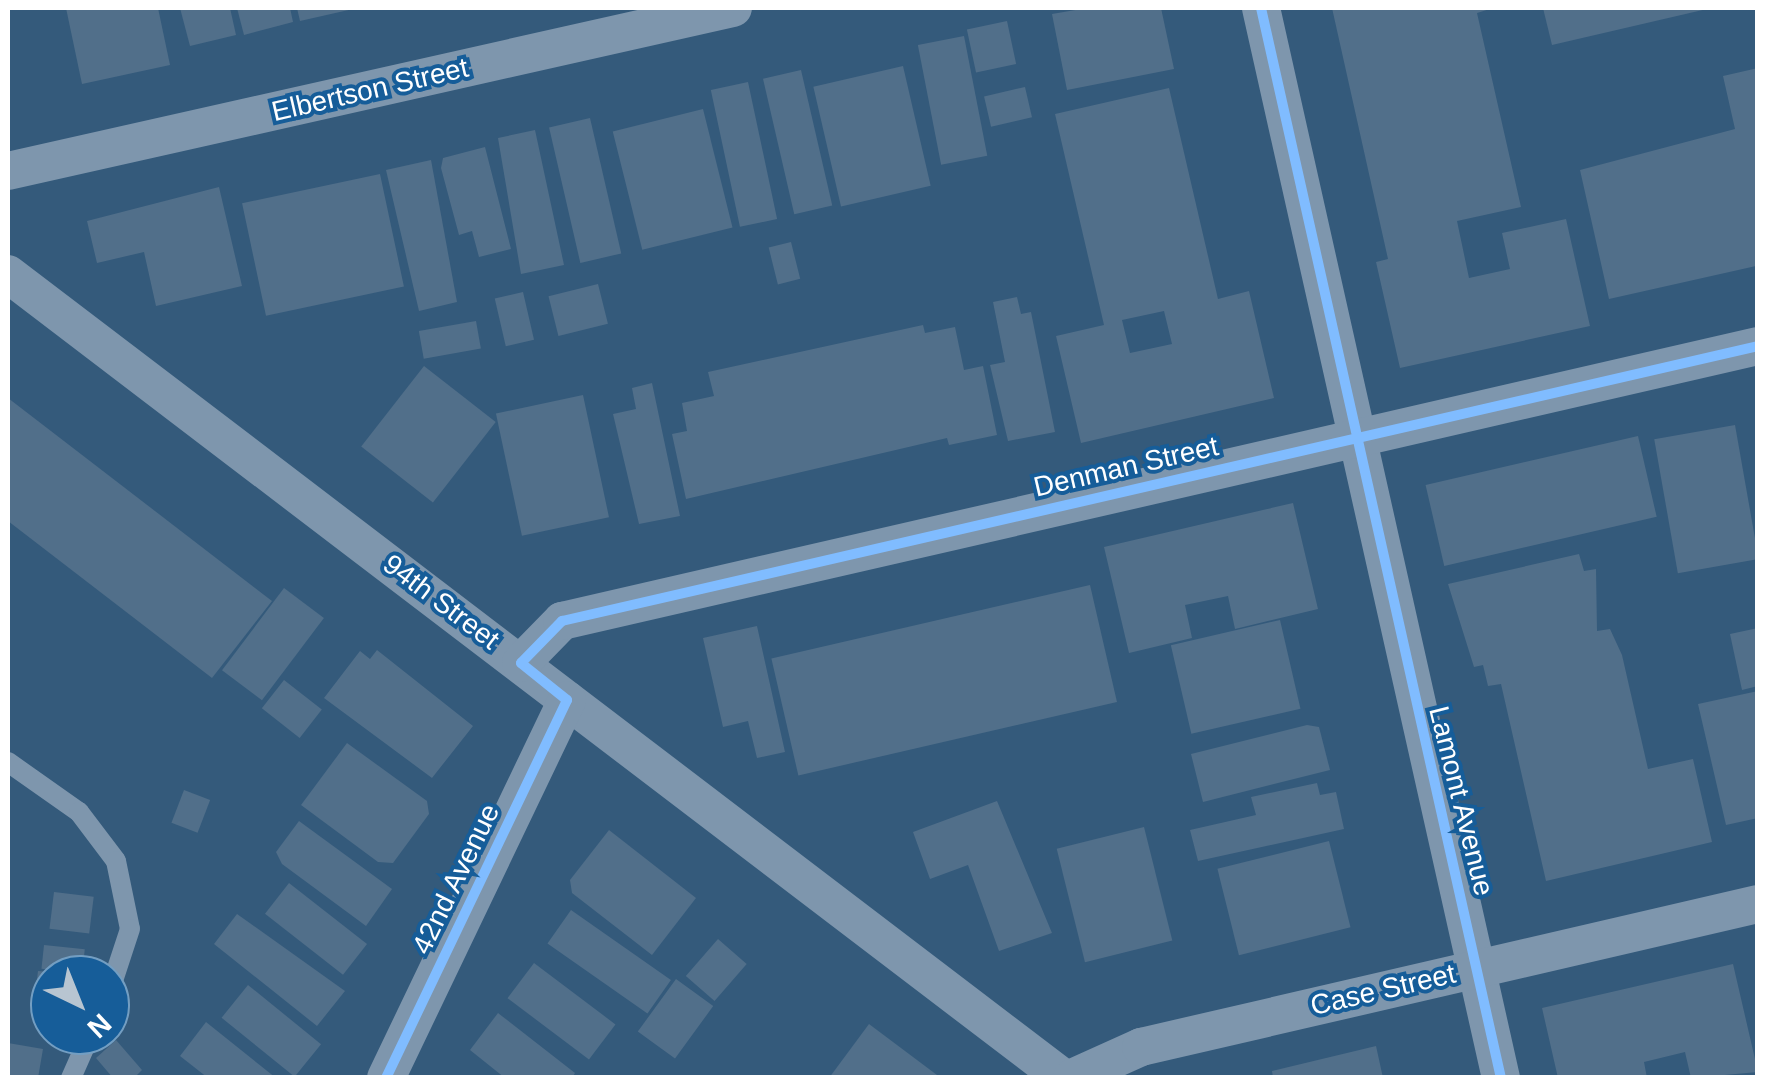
<!DOCTYPE html>
<html>
<head>
<meta charset="utf-8">
<style>
	body { margin:0 }
	#map { position:relative; width:1765px; height:1085px; overflow:hidden; background:#345a7b; font-family:Arial,sans-serif }
	div>[style] { position:absolute }
	[style*='--x'] { left:calc(var(--x)*1px); top:calc(var(--y)*1px); width:calc(var(--w)*1px); rotate:calc(var(--a)*1deg) }
	.building>* { inset:0; background:#516f8a; transform-origin:0 0 }
	.service>* { height:20px; margin:-10px; padding:0 10px; transform-origin:10px; border-radius:10px; background:#7e96ad }
	.minor>* { height:38px; margin:-19px; padding:0 19px; transform-origin:19px; border-radius:19px; background:#7e96ad }
	.cycleway>* { height:10px; margin:-5px; padding:0 5px; transform-origin:5px; border-radius:5px; background:#80bcff }
	span { translate:-50% -50%; white-space:nowrap; text-align:center; line-height:1.15; -webkit-text-stroke:8px #165d99; paint-order:stroke }
	.street-label { font-size:28px; color:#fff }
	.frame { position:absolute; inset:0; border:10px solid #fff; pointer-events:none }
	.north { position:absolute; left:30px; top:955px; width:100px; height:100px; box-sizing:border-box; background:#165d99; border:2px solid #739ec2; border-radius:50%; rotate:137deg; font-size:28px; font-weight:700; line-height:40px; text-align:center; color:#fff }
	.north::after { content:''; display:block; margin:auto; width:35px; height:45px; background:#b8c5d1; clip-path:polygon(50% 0,100% 100%,50% 72%,0 100%) }
</style>
</head>
<body>
<div id="map">
	<div class="building">
		<i style="clip-path:polygon(66px 8px,158px 8px,170px 65px,82px 84px)"></i>
		<i style="clip-path:polygon(180px 8px,230px 8px,236px 35px,190px 46px)"></i>
		<i style="clip-path:polygon(237px 8px,290px 8px,293px 22px,244px 35px)"></i>
		<i style="clip-path:polygon(297px 8px,353px 8px,353px 9px,300px 21px)"></i>
		<i style="clip-path:polygon(1087px 8px,1161px 8px,1174px 69px,1067px 90px,1052px 14px)"></i>
		<i style="clip-path:polygon(1332px 8px,1493px 8px,1477px 13px,1521px 207px,1457px 221px,1469px 278px,1510px 269px,1502px 233px,1566px 219px,1590px 326px,1400px 368px,1376px 262px,1388px 259px)"></i>
		<i style="clip-path:polygon(1543px 8px,1707px 8px,1707px 9px,1552px 45px)"></i>
		<i style="left:1007px;top:21px;width:44px;height:41px;rotate:78deg"></i>
		<i style="left:964px;top:36px;width:122px;height:47px;rotate:79deg"></i>
		<i style="left:903px;top:66px;width:123px;height:92px;rotate:77deg"></i>
		<i style="clip-path:polygon(1758px 68px,1756px 266px,1609px 299px,1580px 170px,1735px 129px,1723px 76px)"></i>
		<i style="left:801px;top:70px;width:139px;height:39px;rotate:77deg"></i>
		<i style="left:748px;top:82px;width:140px;height:38px;rotate:78deg"></i>
		<i style="left:1025px;top:87px;width:31px;height:42px;rotate:77deg"></i>
		<i style="clip-path:polygon(evenodd,1169px 88px,1218px 299px,1249px 291px,1274px 398px,1081px 443px,1056px 336px,1104px 325px,1055px 114px,1169px 88px,1164px 311px,1172px 344px,1130px 353px,1122px 320px,1164px 311px)"></i>
		<i style="left:703px;top:109px;width:122px;height:93px;rotate:76deg"></i>
		<i style="left:590px;top:118px;width:139px;height:42px;rotate:77deg"></i>
		<i style="clip-path:polygon(535px 130px,564px 265px,521px 274px,498px 138px)"></i>
		<i style="clip-path:polygon(485px 147px,511px 249px,479px 257px,472px 231px,459px 235px,441px 168px,443px 158px)"></i>
		<i style="clip-path:polygon(431px 160px,457px 302px,419px 311px,386px 170px)"></i>
		<i style="left:380px;top:174px;width:115px;height:141px;rotate:78deg"></i>
		<i style="clip-path:polygon(219px 187px,242px 286px,156px 306px,144px 252px,97px 263px,87px 221px)"></i>
		<i style="left:791px;top:242px;width:38px;height:23px;rotate:76deg"></i>
		<i style="left:598px;top:284px;width:41px;height:51px;rotate:76deg"></i>
		<i style="left:523px;top:292px;width:49px;height:29px;rotate:77deg"></i>
		<i style="clip-path:polygon(1017px 297px,1021px 314px,1031px 312px,1055px 432px,1008px 441px,990px 365px,1005px 362px,993px 302px)"></i>
		<i style="left:476px;top:321px;width:28px;height:58px;rotate:80deg"></i>
		<i style="clip-path:polygon(923px 325px,925px 333px,955px 327px,964px 370px,983px 366px,997px 435px,949px 445px,947px 438px,686px 499px,672px 434px,687px 431px,682px 403px,714px 396px,708px 372px)"></i>
		<i style="left:424px;top:366px;width:91px;height:102px;rotate:38deg"></i>
		<i style="clip-path:polygon(652px 383px,680px 516px,639px 524px,613px 414px,636px 409px,632px 388px)"></i>
		<i style="left:583px;top:395px;width:125px;height:89px;rotate:78deg"></i>
		<i style="clip-path:polygon(8px 398px,272px 601px,212px 678px,8px 521px)"></i>
		<i style="left:1735px;top:425px;width:136px;height:82px;rotate:80deg"></i>
		<i style="left:1638px;top:436px;width:83px;height:218px;rotate:77deg"></i>
		<i style="clip-path:polygon(1293px 503px,1318px 609px,1235px 629px,1228px 596px,1185px 605px,1192px 638px,1129px 653px,1104px 547px)"></i>
		<i style="clip-path:polygon(1579px 554px,1584px 571px,1596px 569px,1597px 631px,1610px 629px,1622px 655px,1648px 769px,1693px 759px,1712px 842px,1546px 881px,1501px 684px,1488px 686px,1483px 665px,1474px 667px,1448px 584px)"></i>
		<i style="left:1090px;top:585px;width:120px;height:327px;rotate:77deg"></i>
		<i style="left:284px;top:588px;width:50px;height:103px;rotate:37deg"></i>
		<i style="left:1280px;top:620px;width:91px;height:112px;rotate:77deg"></i>
		<i style="clip-path:polygon(757px 626px,785px 752px,757px 758px,748px 721px,723px 727px,703px 638px)"></i>
		<i style="clip-path:polygon(1758px 628px,1758px 686px,1742px 690px,1730px 634px)"></i>
		<i style="clip-path:polygon(377px 650px,473px 726px,432px 778px,324px 698px,360px 651px,370px 659px)"></i>
		<i style="left:284px;top:680px;width:48px;height:36px;rotate:38deg"></i>
		<i style="clip-path:polygon(1758px 691px,1758px 818px,1726px 825px,1698px 704px)"></i>
		<i style="clip-path:polygon(1307px 725px,1319px 727px,1330px 770px,1203px 802px,1191px 754px)"></i>
		<i style="clip-path:polygon(347px 743px,427px 801px,429px 814px,393px 863px,378px 862px,301px 805px)"></i>
		<i style="clip-path:polygon(1317px 783px,1320px 795px,1336px 792px,1344px 829px,1198px 861px,1190px 830px,1256px 815px,1251px 797px)"></i>
		<i style="left:184px;top:790px;width:28px;height:35px;rotate:21deg"></i>
		<i style="clip-path:polygon(997px 801px,1052px 933px,999px 951px,968px 865px,930px 879px,913px 832px)"></i>
		<i style="clip-path:polygon(299px 821px,392px 889px,366px 926px,282px 864px,276px 852px)"></i>
		<i style="left:1144px;top:827px;width:117px;height:90px;rotate:76deg"></i>
		<i style="clip-path:polygon(609px 830px,696px 898px,652px 955px,572px 893px,570px 880px)"></i>
		<i style="left:1329px;top:841px;width:89px;height:115px;rotate:76deg"></i>
		<i style="left:289px;top:883px;width:99px;height:39px;rotate:38deg"></i>
		<i style="left:54px;top:892px;width:40px;height:37px;rotate:7deg"></i>
		<i style="left:571px;top:910px;width:122px;height:41px;rotate:35deg"></i>
		<i style="clip-path:polygon(237px 914px,345px 991px,317px 1026px,214px 944px)"></i>
		<i style="left:718px;top:939px;width:38px;height:49px;rotate:41deg"></i>
		<i style="left:44px;top:945px;width:41px;height:24px;rotate:6deg"></i>
		<i style="left:534px;top:963px;width:102px;height:44px;rotate:37deg"></i>
		<i style="clip-path:polygon(1733px 964px,1758px 1072px,1691px 1078px,1685px 1052px,1644px 1062px,1647px 1078px,1558px 1078px,1542px 1008px)"></i>
		<i style="clip-path:polygon(38px 971px,50px 972px,50px 1006px,34px 1005px)"></i>
		<i style="left:676px;top:979px;width:46px;height:65px;rotate:36deg"></i>
		<i style="left:248px;top:985px;width:94px;height:42px;rotate:39deg"></i>
		<i style="clip-path:polygon(498px 1013px,575px 1073px,572px 1078px,505px 1078px,470px 1050px)"></i>
		<i style="clip-path:polygon(206px 1022px,276px 1078px,208px 1078px,180px 1056px)"></i>
		<i style="clip-path:polygon(869px 1024px,941px 1078px,829px 1078px)"></i>
		<i style="clip-path:polygon(116px 1040px,142px 1070px,134px 1078px,113px 1078px,96px 1058px)"></i>
		<i style="clip-path:polygon(8px 1043px,43px 1049px,38px 1078px,8px 1078px)"></i>
		<i style="clip-path:polygon(1376px 1046px,1383px 1078px,1273px 1078px,1272px 1071px)"></i>
	</div>
	<div class="service">
		<i style="--x:8;--y:762;--w:87;--a:35.2"></i>
		<i style="--x:79;--y:812;--w:61;--a:52.9"></i>
		<i style="--x:116;--y:861;--w:69;--a:78.4"></i>
		<i style="--x:130;--y:929;--w:64;--a:108.2"></i>
		<i style="--x:71;--y:1078;--w:47;--a:-66.2"></i>
	</div>
	<div class="minor">
		<i style="--x:1261;--y:8;--w:1097;--a:77.36"></i>
		<i style="--x:8;--y:171;--w:743;--a:-12.67"></i>
		<i style="--x:8;--y:274;--w:1326;--a:37.31"></i>
		<i style="--x:521;--y:663;--w:59;--a:-45.7"></i>
		<i style="--x:562;--y:621;--w:1227;--a:-12.95"></i>
		<i style="--x:386;--y:1078;--w:419;--a:-64.4"></i>
		<i style="--x:1072;--y:1078;--w:76;--a:-24.2"></i>
		<i style="--x:1141;--y:1047;--w:633;--a:-13.05"></i>
	</div>
	<div class="cycleway">
		<i style="--x:1261;--y:8;--w:1097;--a:77.36"></i>
		<i style="--x:386;--y:1078;--w:419;--a:-64.4"></i>
		<i style="--x:567;--y:700;--w:59;--a:-141.2"></i>
		<i style="--x:521;--y:663;--w:59;--a:-45.7"></i>
		<i style="--x:562;--y:621;--w:1227;--a:-12.95"></i>
	</div>
	<div class="street-label">
		<span style="left:370px;top:90px;rotate:-13deg">Elbertson Street</span>
		<span style="left:1126px;top:467px;rotate:-13deg">Denman Street</span>
		<span style="left:441px;top:602px;rotate:37deg">94th Street</span>
		<span style="left:1461px;top:801px;rotate:76deg">Lamont Avenue</span>
		<span style="left:456px;top:879px;rotate:-64deg">42nd Avenue</span>
		<span style="left:1383px;top:990px;rotate:-13deg">Case Street</span>
	</div>
	<div class="frame"></div>
	<div class="north">N</div>
</div>
</body>
</html>
